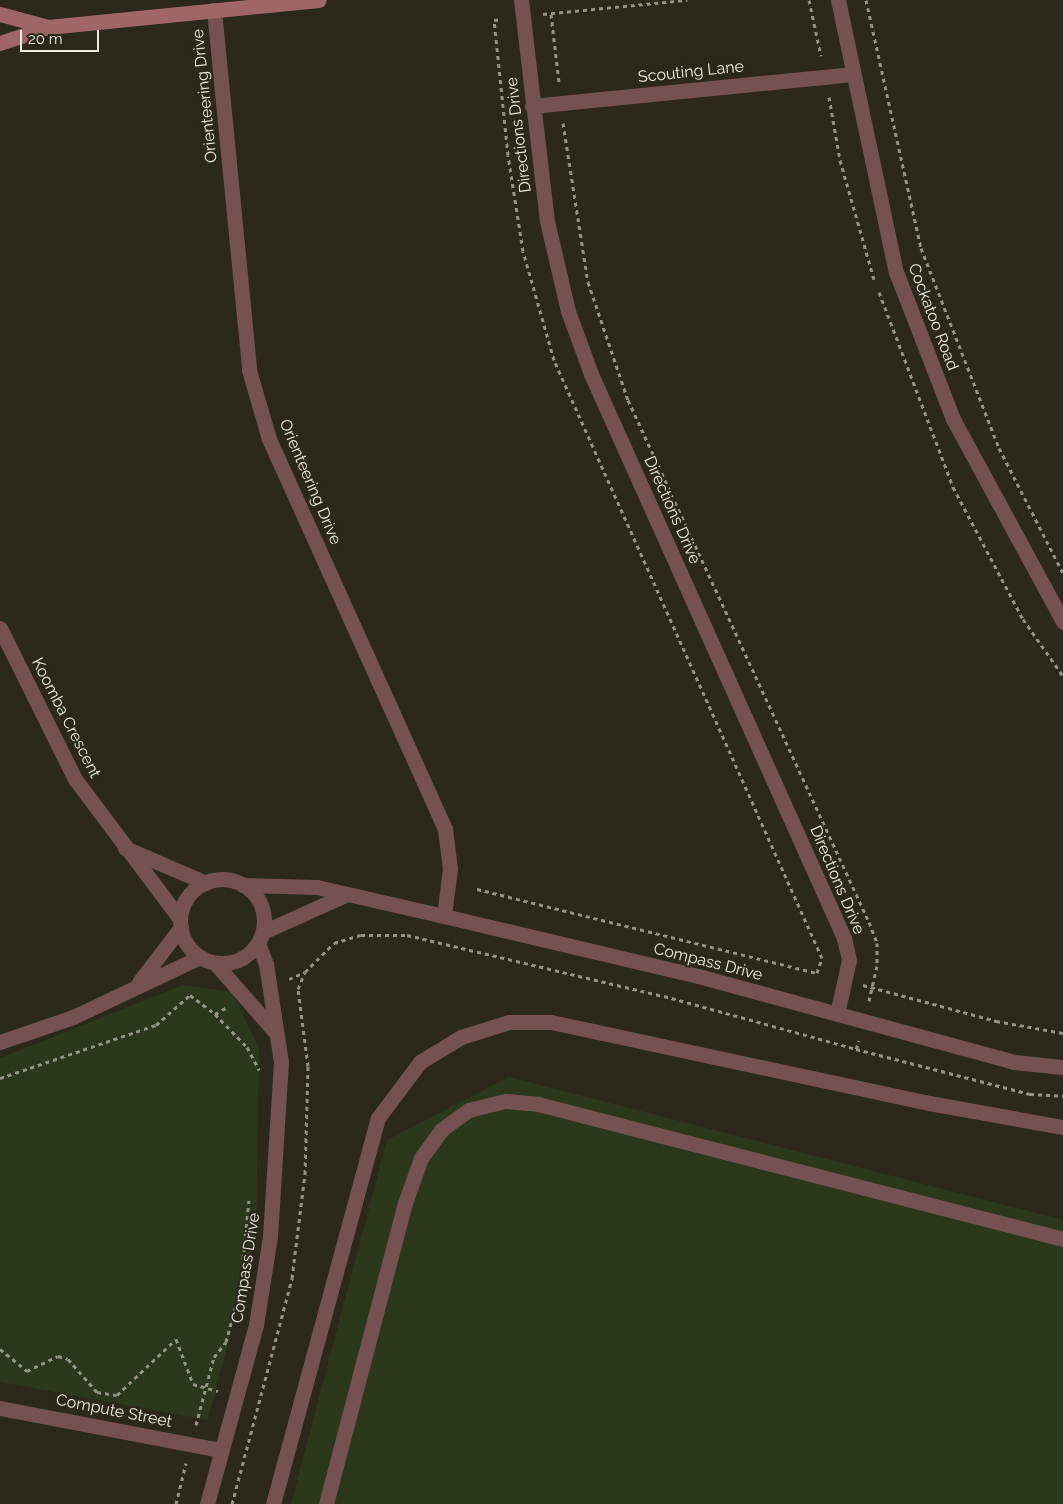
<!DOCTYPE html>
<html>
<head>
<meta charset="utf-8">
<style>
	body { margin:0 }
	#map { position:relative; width:1063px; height:1504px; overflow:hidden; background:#2c291c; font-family:Raleway,sans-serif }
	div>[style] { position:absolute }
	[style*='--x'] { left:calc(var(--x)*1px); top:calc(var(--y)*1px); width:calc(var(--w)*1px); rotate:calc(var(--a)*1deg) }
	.green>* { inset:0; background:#2c381c }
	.path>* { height:3px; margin-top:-1.5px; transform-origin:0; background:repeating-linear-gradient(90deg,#959388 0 4px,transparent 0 8px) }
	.lane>* { height:15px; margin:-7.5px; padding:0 7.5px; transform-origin:7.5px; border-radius:7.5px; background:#755152 }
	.street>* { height:15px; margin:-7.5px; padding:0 7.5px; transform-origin:7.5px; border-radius:7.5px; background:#755152 }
	.street>.ring { margin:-7.5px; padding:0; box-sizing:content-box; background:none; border:15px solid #755152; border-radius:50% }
	.secondary>* { height:15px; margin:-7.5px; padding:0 7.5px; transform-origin:7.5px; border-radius:7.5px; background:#9f6668 }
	span { translate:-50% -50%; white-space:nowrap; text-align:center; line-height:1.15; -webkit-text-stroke:4px #2c291c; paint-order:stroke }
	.street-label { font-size:16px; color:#eceae2 }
	.scale { position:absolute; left:20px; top:30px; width:79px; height:22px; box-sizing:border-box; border:2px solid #eceae2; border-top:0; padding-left:6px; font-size:15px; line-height:18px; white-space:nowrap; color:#eceae2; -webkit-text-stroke:4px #2c291c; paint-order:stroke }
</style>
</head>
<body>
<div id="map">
	<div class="green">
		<i style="clip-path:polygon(183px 985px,232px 992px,259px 1048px,256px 1234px,208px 1420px,0 1382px,0 1058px)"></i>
		<i style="clip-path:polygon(509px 1077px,1063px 1220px,1063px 1504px,291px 1504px,387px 1140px)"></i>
	</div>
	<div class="path">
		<i style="--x:809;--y:0;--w:57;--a:77.9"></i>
		<i style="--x:866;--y:0;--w:254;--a:77.5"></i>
		<i style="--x:921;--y:248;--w:215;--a:68.7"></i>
		<i style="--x:999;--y:448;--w:140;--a:62.9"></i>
		<i style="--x:543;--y:14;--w:145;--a:-5.6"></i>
		<i style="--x:551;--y:14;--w:68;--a:83.3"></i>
		<i style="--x:829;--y:97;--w:64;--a:80.1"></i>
		<i style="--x:840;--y:160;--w:124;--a:74.1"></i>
		<i style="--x:563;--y:123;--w:161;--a:81.1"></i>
		<i style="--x:588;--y:282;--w:125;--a:71.3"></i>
		<i style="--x:628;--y:400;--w:575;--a:65.22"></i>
		<i style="--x:869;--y:922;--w:22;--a:69"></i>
		<i style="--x:877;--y:943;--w:23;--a:90"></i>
		<i style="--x:877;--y:966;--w:36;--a:103"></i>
		<i style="--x:879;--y:292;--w:209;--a:69.2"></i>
		<i style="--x:953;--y:487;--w:149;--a:62.1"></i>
		<i style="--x:1023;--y:619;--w:70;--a:54.9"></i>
		<i style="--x:477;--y:889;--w:350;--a:13.9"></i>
		<i style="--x:817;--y:973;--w:16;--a:-72"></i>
		<i style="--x:822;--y:958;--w:655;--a:-114.14"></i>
		<i style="--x:554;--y:360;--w:113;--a:-105.9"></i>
		<i style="--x:523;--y:251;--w:97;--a:-98.9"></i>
		<i style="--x:508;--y:155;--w:136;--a:-95.9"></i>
		<i style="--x:494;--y:20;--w:8;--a:-7"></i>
		<i style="--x:289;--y:979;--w:17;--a:-24"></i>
		<i style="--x:863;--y:985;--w:138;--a:15.1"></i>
		<i style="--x:996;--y:1021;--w:68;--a:10.2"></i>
		<i style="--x:215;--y:1014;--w:46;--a:45.9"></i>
		<i style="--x:247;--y:1047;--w:26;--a:62"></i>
		<i style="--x:856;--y:1049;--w:180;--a:14.5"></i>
		<i style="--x:1030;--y:1094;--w:33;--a:3"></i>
		<i style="--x:0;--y:1078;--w:165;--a:-18.8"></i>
		<i style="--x:156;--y:1025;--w:45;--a:-41.4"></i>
		<i style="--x:190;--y:995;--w:31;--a:37"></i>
		<i style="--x:215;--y:1014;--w:14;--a:-30"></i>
		<i style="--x:243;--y:1259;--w:59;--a:-84.2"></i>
		<i style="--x:0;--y:1349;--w:35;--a:39"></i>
		<i style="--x:27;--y:1371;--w:34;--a:-26"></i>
		<i style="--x:58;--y:1356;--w:10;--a:17"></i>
		<i style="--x:68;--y:1359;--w:44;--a:48.7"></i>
		<i style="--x:97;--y:1392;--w:20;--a:9"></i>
		<i style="--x:117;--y:1395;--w:81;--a:-43.5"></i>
		<i style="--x:176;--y:1339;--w:48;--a:69.3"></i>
		<i style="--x:193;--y:1384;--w:26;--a:16"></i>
		<i style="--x:196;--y:1425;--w:70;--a:-75.2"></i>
		<i style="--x:214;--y:1357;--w:19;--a:-51"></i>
		<i style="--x:226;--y:1342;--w:39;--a:-75"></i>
		<i style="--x:176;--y:1504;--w:42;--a:-76.3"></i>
		<i style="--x:232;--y:1504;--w:234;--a:-75.1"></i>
		<i style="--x:292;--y:1278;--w:105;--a:-82.9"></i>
		<i style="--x:305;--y:1174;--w:108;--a:-88.4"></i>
		<i style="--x:308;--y:1066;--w:78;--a:-97.4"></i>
		<i style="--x:298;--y:989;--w:18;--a:-68"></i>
		<i style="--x:305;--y:972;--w:41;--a:-45"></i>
		<i style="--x:334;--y:943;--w:28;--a:-17"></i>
		<i style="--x:361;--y:935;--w:46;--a:0"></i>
		<i style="--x:407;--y:935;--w:264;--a:13.4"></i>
		<i style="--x:664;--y:996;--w:199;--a:15.4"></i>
		<i style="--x:856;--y:1049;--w:9;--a:-69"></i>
	</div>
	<div class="lane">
		<i style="--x:273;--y:1504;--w:400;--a:-74.8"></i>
		<i style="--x:378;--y:1118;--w:70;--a:-53.1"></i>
		<i style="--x:420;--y:1062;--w:48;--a:-31.4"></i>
		<i style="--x:461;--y:1037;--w:50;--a:-17.4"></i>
		<i style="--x:509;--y:1022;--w:42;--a:0"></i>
		<i style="--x:551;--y:1022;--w:387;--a:12.1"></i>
		<i style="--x:929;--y:1103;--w:136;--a:10.2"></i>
		<i style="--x:326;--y:1504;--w:311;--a:-75.3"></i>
		<i style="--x:405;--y:1203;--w:48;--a:-70.4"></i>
		<i style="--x:421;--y:1158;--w:34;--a:-54"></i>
		<i style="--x:441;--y:1130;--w:34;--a:-36"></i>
		<i style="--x:469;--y:1110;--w:38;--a:-14"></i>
		<i style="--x:506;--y:1101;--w:32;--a:5"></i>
		<i style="--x:538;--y:1104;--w:542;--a:14.42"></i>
	</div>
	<div class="street">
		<i style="--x:521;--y:0;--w:223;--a:83.3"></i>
		<i style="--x:547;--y:221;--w:92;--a:76.9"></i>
		<i style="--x:568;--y:311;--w:67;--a:69.9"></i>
		<i style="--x:591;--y:374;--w:618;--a:65.84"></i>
		<i style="--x:844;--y:938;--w:23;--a:77"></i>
		<i style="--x:849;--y:960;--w:55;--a:102.5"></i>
		<i style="--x:838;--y:0;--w:278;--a:78"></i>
		<i style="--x:896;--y:272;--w:158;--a:68.8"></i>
		<i style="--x:953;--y:419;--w:231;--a:61.5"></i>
		<i style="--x:214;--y:10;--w:362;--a:84.4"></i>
		<i style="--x:249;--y:370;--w:72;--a:73.8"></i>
		<i style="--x:269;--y:439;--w:428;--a:65.7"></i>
		<i style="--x:445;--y:829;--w:40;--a:82.9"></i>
		<i style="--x:450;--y:869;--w:47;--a:97.3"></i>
		<i style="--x:532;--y:106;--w:323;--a:-5.7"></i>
		<i style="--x:0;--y:628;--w:169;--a:63.6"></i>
		<i style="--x:75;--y:779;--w:175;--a:53.1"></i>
		<i style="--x:125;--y:848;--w:88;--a:23.4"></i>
		<i class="ring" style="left:180px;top:879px;width:69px;height:69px"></i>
		<i style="--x:243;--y:885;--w:74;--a:1.5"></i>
		<i style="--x:317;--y:887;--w:130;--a:12.9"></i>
		<i style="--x:444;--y:916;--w:261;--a:13.3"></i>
		<i style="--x:698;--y:976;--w:327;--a:15.2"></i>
		<i style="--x:1014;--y:1062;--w:49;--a:5.8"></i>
		<i style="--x:263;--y:932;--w:88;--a:-24.2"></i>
		<i style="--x:215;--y:963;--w:91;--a:49"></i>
		<i style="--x:139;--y:982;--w:69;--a:-52.6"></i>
		<i style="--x:0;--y:1042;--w:77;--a:-18.9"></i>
		<i style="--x:73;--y:1017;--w:140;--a:-25.3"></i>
		<i style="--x:0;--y:1408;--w:225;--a:10.8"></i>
		<i style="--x:207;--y:1504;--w:186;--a:-74.7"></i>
		<i style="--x:256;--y:1325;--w:89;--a:-81"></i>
		<i style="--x:270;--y:1237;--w:175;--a:-86.4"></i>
		<i style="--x:281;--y:1062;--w:99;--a:-98.7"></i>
		<i style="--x:266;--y:964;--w:22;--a:-111"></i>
	</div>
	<div class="secondary">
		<i style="--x:0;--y:14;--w:50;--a:15.2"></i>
		<i style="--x:0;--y:43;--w:51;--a:-18.4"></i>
		<i style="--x:48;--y:27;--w:272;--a:-5.7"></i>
	</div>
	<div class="street-label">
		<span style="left:691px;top:72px;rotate:-6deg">Scouting Lane</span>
		<span style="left:205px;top:96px;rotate:-96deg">Orienteering Drive</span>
		<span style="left:519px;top:135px;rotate:-97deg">Directions Drive</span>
		<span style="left:933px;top:317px;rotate:69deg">Cockatoo Road</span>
		<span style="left:310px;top:482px;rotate:67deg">Orienteering Drive</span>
		<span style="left:672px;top:510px;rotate:66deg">Directions Drive</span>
		<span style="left:66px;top:718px;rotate:63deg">Koomba Crescent</span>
		<span style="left:837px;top:880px;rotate:67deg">Directions Drive</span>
		<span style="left:708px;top:962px;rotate:14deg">Compass Drive</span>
		<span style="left:246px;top:1268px;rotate:-81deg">Compass Drive</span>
		<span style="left:114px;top:1411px;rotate:11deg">Compute Street</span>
	</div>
	<div class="scale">20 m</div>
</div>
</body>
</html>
